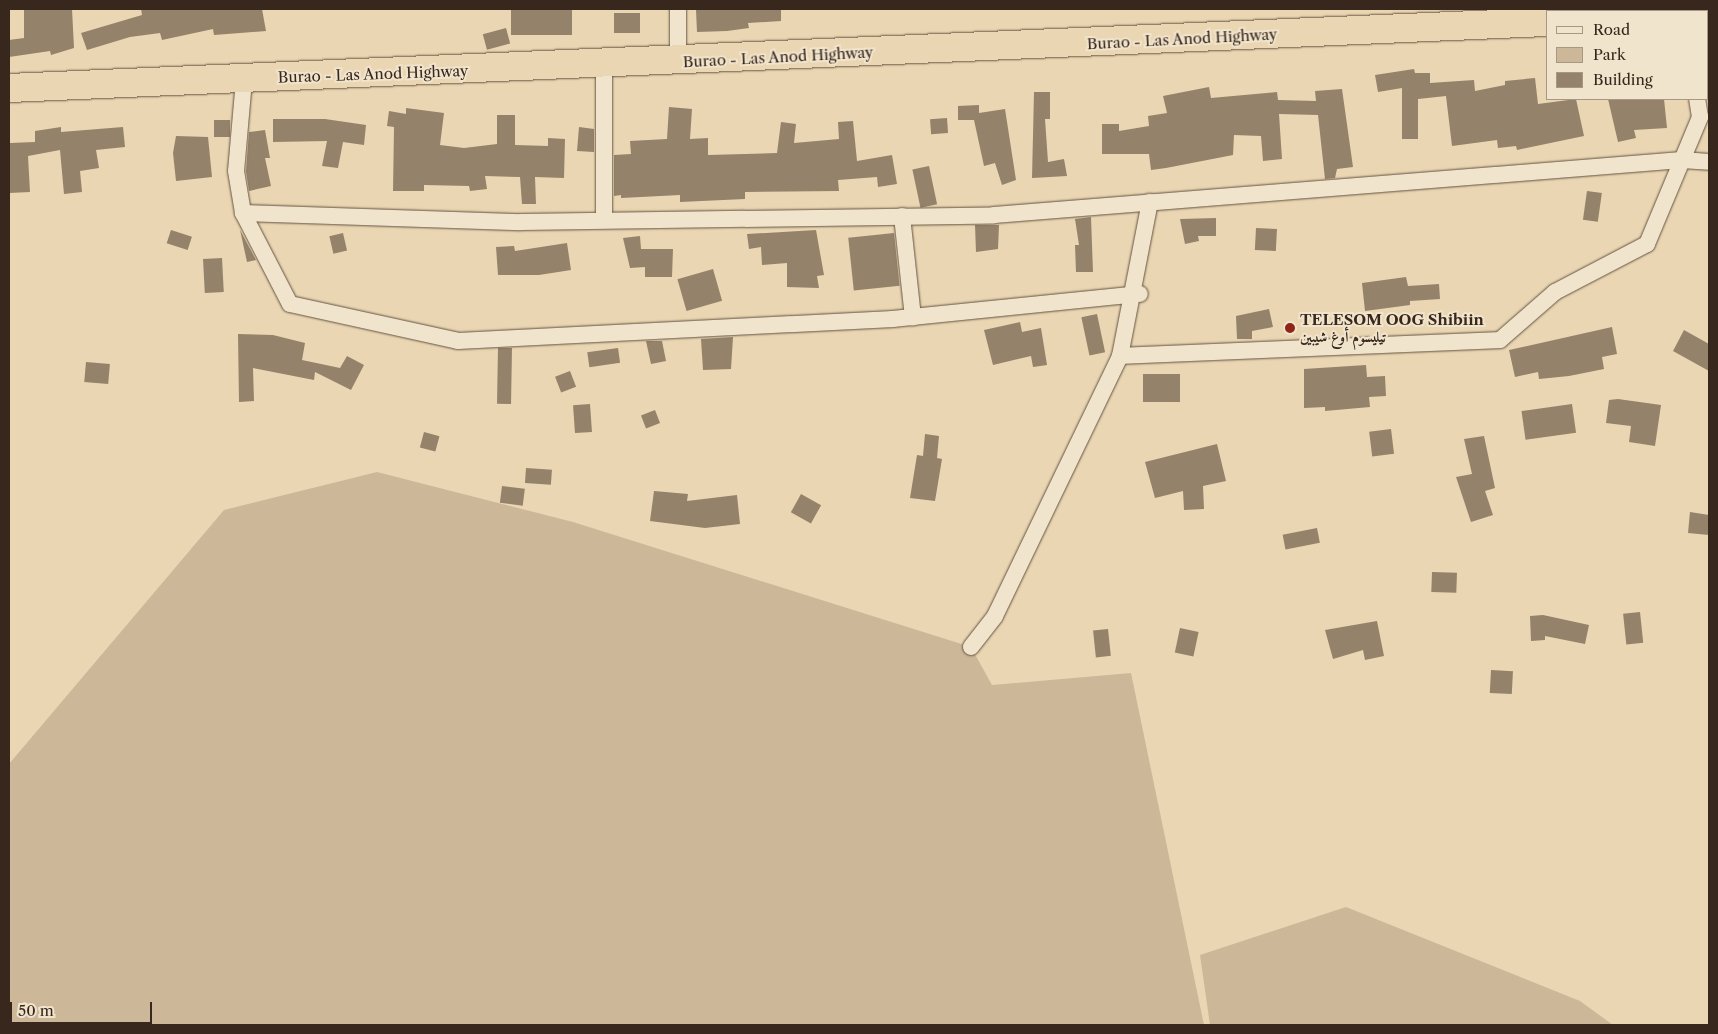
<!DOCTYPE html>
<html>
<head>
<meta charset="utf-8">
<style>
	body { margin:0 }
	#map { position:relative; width:1718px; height:1034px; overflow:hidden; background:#ead6b2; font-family:"Libre Caslon Text",Amiri,serif }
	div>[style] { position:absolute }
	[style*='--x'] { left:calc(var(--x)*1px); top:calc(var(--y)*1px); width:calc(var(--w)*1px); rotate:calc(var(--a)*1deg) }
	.green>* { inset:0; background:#ccb898 }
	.building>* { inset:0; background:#94826a; transform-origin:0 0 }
	.roads { filter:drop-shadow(0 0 1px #645342) drop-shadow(0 0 1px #645342) }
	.street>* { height:16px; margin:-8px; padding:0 8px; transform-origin:8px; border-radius:8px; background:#f1e4cd }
	.highway>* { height:28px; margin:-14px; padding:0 14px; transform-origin:14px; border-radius:14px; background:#ead6b2 }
	.dots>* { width:14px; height:14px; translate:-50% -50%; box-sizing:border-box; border:2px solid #f1e4cd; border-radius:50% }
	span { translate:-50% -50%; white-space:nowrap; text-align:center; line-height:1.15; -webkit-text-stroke:4px #f1e4cd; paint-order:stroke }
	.street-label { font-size:15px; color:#37271c }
	.poi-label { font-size:15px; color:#37271c; font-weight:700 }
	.left { translate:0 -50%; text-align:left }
	.frame { position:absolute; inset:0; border:10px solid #37271c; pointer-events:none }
	.legend { position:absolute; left:1546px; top:10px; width:162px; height:90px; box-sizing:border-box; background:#f1e4cd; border:1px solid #a79886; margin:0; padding:6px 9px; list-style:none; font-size:15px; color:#37271c }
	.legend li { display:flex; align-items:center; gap:10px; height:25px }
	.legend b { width:25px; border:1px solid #a79886 }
	.scale { position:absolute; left:10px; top:1002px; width:142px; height:22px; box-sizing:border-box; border:2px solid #37271c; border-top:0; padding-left:6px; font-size:15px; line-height:18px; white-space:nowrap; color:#37271c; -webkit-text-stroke:4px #f1e4cd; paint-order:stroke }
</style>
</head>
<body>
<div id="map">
	<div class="green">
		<i style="clip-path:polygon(377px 472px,573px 522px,971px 647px,992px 685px,1131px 673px,1204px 1025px,9px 1025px,9px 764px,224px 510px)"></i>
		<i style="clip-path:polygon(1346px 907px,1580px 1001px,1613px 1025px,1210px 1025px,1200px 955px)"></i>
	</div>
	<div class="building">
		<i style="clip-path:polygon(24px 9px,72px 9px,74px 48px,51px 55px,50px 51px,9px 57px,9px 40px,24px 38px)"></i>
		<i style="clip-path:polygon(141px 9px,262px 9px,266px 31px,214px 35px,213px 29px,162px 40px,160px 33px,130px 37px,87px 50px,81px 33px,142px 15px)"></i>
		<i style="left:572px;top:9px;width:26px;height:61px;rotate:90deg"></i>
		<i style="clip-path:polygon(727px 9px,781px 9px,781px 21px,748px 23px,749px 28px,727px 31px,697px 32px,696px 10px)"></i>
		<i style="left:614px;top:13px;width:26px;height:20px"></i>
		<i style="left:506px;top:28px;width:16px;height:24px;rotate:75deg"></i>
		<i style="clip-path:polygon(1414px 69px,1415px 73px,1430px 73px,1430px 83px,1474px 80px,1475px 91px,1505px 85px,1505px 81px,1535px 78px,1538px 104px,1576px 99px,1584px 136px,1517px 150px,1516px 146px,1498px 148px,1497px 140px,1452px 146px,1446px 96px,1418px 99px,1418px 139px,1402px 139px,1402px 88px,1378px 92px,1375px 75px)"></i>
		<i style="clip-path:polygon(1209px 87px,1211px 98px,1277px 92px,1278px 100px,1316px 101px,1315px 91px,1342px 89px,1353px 167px,1337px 169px,1335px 178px,1325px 179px,1318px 115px,1279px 114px,1282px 159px,1263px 161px,1261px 136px,1234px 135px,1233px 155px,1166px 168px,1151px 170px,1149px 154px,1102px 154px,1102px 124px,1119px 124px,1119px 131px,1149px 126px,1148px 116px,1167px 113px,1163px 96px)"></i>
		<i style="clip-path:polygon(1034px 92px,1050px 92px,1050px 119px,1045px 119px,1048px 162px,1064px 159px,1067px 176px,1032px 178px)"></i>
		<i style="clip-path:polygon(1608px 99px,1664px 99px,1667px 128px,1634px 130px,1636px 138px,1618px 142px)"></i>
		<i style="clip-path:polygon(979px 105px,979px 113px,1005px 109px,1016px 180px,1002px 185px,995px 163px,984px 166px,974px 120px,958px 120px,958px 106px)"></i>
		<i style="clip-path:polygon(669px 107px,692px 109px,690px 139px,708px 138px,708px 155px,777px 153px,781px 122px,796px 124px,794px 143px,839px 139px,838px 122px,853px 121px,857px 161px,892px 155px,897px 184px,878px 187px,877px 177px,838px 180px,839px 191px,745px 192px,745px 199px,680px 202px,680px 195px,621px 198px,621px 195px,614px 196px,614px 155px,631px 154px,630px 141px,667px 139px)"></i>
		<i style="clip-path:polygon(406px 108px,444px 113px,440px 145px,464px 148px,497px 144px,497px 115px,515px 115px,515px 145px,548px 146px,548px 138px,565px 139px,564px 178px,535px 177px,536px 204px,522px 204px,520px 177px,485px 176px,487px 189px,470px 191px,469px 186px,424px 185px,424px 191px,393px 191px,394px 127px,387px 126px,389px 111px,406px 114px)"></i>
		<i style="left:947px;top:118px;width:15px;height:17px;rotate:86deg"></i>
		<i style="clip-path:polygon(273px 119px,325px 119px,366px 125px,364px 145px,343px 142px,338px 168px,322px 166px,327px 141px,273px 142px)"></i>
		<i style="left:214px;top:120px;width:16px;height:17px"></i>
		<i style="clip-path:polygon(61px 127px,61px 132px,123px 127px,125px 147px,96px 150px,99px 168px,80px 171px,82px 192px,64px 194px,60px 150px,28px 156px,30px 192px,9px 193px,10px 143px,35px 142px,35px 131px)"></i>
		<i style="clip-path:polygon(579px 127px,594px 129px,594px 152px,577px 151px)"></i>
		<i style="clip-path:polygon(265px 130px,270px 158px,265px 158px,271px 186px,249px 191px,246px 171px,249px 132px)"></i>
		<i style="clip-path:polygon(176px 136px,208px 137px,212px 177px,176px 181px,173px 153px)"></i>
		<i style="left:929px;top:166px;width:39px;height:17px;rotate:78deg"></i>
		<i style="left:1587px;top:191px;width:15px;height:29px;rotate:8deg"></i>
		<i style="clip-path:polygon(1091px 217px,1093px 272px,1076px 272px,1075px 245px,1079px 245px,1075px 219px)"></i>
		<i style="clip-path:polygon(1216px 218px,1216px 236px,1198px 236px,1199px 241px,1185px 244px,1180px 219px)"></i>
		<i style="clip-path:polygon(975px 225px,999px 225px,998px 249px,976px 252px)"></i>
		<i style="left:1256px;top:228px;width:21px;height:22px;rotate:3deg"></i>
		<i style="left:171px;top:230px;width:22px;height:14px;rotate:18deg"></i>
		<i style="clip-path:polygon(240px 230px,256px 260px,247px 262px)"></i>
		<i style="clip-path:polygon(816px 230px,824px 275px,817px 276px,819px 288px,787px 287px,787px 263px,762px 265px,761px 247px,749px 249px,747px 234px)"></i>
		<i style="left:343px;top:233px;width:18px;height:14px;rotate:77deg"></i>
		<i style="left:894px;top:233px;width:53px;height:46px;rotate:84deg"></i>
		<i style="clip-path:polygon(640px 236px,641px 249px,673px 249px,672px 277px,645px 277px,645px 267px,630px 268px,623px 238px)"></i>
		<i style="clip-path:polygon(567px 243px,571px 270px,539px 275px,498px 275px,496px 247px,514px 246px,515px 251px)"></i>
		<i style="left:222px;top:258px;width:34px;height:19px;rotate:87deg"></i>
		<i style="left:713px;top:269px;width:33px;height:37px;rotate:74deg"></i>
		<i style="clip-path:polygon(1406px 277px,1408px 286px,1439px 284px,1440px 299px,1410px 301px,1410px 305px,1365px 311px,1362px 283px)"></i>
		<i style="clip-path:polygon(1269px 309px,1273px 327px,1252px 331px,1252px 339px,1237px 339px,1236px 316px)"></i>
		<i style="left:1097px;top:314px;width:39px;height:16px;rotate:78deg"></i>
		<i style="clip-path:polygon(1020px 322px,1022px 332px,1041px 328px,1047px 365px,1033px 367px,1031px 356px,993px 365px,984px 330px)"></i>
		<i style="clip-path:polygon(1612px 327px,1617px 354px,1602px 357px,1604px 369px,1569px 376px,1539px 379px,1538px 372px,1515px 377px,1509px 350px)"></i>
		<i style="clip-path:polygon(1684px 330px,1709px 344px,1709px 371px,1673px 351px)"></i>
		<i style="clip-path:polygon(238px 334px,273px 335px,305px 343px,302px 360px,340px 368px,347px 356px,364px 365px,351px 390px,315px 372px,314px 380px,253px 368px,254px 401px,239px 402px)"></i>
		<i style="clip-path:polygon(733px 337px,731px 369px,703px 370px,701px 339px)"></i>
		<i style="clip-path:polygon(646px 341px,662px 341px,666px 361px,651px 364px)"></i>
		<i style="left:512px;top:348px;width:56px;height:14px;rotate:91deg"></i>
		<i style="left:618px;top:348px;width:15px;height:31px;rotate:82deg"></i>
		<i style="left:86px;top:362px;width:24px;height:20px;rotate:5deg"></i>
		<i style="clip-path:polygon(1366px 365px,1367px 377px,1385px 376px,1386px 396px,1369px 397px,1370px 407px,1325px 411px,1325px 407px,1304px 408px,1304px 369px)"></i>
		<i style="left:570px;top:371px;width:17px;height:16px;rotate:69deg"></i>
		<i style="left:1180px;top:374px;width:28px;height:37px;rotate:90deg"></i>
		<i style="clip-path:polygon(1618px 399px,1661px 405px,1655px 446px,1629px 442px,1631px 426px,1606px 423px,1609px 400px)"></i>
		<i style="left:590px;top:404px;width:28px;height:17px;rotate:86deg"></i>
		<i style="left:1572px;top:404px;width:29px;height:51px;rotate:82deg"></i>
		<i style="left:655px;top:410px;width:14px;height:15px;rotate:69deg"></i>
		<i style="left:1391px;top:429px;width:25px;height:22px;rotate:83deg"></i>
		<i style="left:424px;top:432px;width:16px;height:16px;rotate:15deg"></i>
		<i style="clip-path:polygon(925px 434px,939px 436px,937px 458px,942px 459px,935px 501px,910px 498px,917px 455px,923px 456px)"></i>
		<i style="clip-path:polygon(1484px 436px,1495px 488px,1485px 491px,1493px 515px,1471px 522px,1456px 477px,1472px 474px,1464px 439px)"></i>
		<i style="clip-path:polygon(1217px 444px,1226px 481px,1203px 486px,1204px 509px,1184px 510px,1183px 491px,1155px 498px,1145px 462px)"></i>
		<i style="left:526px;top:468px;width:26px;height:15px;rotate:4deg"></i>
		<i style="left:502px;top:486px;width:23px;height:17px;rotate:7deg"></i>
		<i style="clip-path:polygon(654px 491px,688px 494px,687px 501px,737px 495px,740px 524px,705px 528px,650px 521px)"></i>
		<i style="left:801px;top:494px;width:23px;height:21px;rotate:29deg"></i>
		<i style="clip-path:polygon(1690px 512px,1709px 515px,1709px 535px,1688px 533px)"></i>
		<i style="left:1317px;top:528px;width:15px;height:35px;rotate:79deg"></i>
		<i style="left:1432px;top:572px;width:25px;height:20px;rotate:2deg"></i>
		<i style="left:1640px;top:612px;width:31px;height:17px;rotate:84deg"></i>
		<i style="clip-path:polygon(1543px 615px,1589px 625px,1585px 644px,1545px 636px,1545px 640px,1531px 641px,1530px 616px)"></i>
		<i style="clip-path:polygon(1377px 621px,1384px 656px,1365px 660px,1363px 650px,1333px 659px,1325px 630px)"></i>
		<i style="left:1180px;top:628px;width:19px;height:25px;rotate:12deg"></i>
		<i style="left:1108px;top:629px;width:27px;height:15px;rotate:84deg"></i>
		<i style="left:1491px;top:670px;width:22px;height:23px;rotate:3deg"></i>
	</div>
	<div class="roads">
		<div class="street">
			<i style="--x:678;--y:61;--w:52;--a:-90"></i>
			<i style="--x:604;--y:65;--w:155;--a:90"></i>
			<i style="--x:244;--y:80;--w:91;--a:95"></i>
			<i style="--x:236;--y:171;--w:43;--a:80.5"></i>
			<i style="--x:243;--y:213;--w:278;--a:1.9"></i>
			<i style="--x:521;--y:222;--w:473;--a:-0.8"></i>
			<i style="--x:994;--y:215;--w:690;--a:-4.57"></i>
			<i style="--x:1682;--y:160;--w:27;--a:4"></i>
			<i style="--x:243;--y:213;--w:102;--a:62.7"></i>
			<i style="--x:290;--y:304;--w:172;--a:12.4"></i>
			<i style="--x:458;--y:341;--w:436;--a:-2.9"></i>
			<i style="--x:893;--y:319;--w:248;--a:-5.8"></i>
			<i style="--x:902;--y:216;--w:102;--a:83.8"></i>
			<i style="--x:1120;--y:356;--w:380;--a:-2.4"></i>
			<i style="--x:1500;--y:340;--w:73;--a:-41.1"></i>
			<i style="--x:1555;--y:292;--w:104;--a:-27.6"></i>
			<i style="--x:1647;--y:244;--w:138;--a:-67.3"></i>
			<i style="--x:1700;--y:117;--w:18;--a:-99"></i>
			<i style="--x:971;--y:647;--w:39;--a:-52"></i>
			<i style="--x:995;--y:616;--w:288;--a:-64.3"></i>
			<i style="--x:1120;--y:356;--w:157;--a:-79"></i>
		</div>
		<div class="highway">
			<i style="--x:1707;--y:15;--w:2;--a:0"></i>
			<i style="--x:9;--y:88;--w:1539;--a:-2.46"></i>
		</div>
	</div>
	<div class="dots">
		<i style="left:1290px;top:328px;background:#8f2418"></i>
	</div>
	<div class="street-label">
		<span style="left:1182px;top:39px;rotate:-3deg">Burao - Las Anod Highway</span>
		<span style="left:778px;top:57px;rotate:-3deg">Burao - Las Anod Highway</span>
		<span style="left:373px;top:74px;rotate:-2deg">Burao - Las Anod Highway</span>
	</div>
	<div class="poi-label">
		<span class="left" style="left:1300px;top:328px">TELESOM OOG Shibiin<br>تيليسوم أوغ شيبين</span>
	</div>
	<div class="frame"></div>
	<ul class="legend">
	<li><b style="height:6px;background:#f1e4cd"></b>Road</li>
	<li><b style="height:14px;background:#ccb898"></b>Park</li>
	<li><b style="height:14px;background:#94826a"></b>Building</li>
	</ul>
	<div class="scale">50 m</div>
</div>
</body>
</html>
